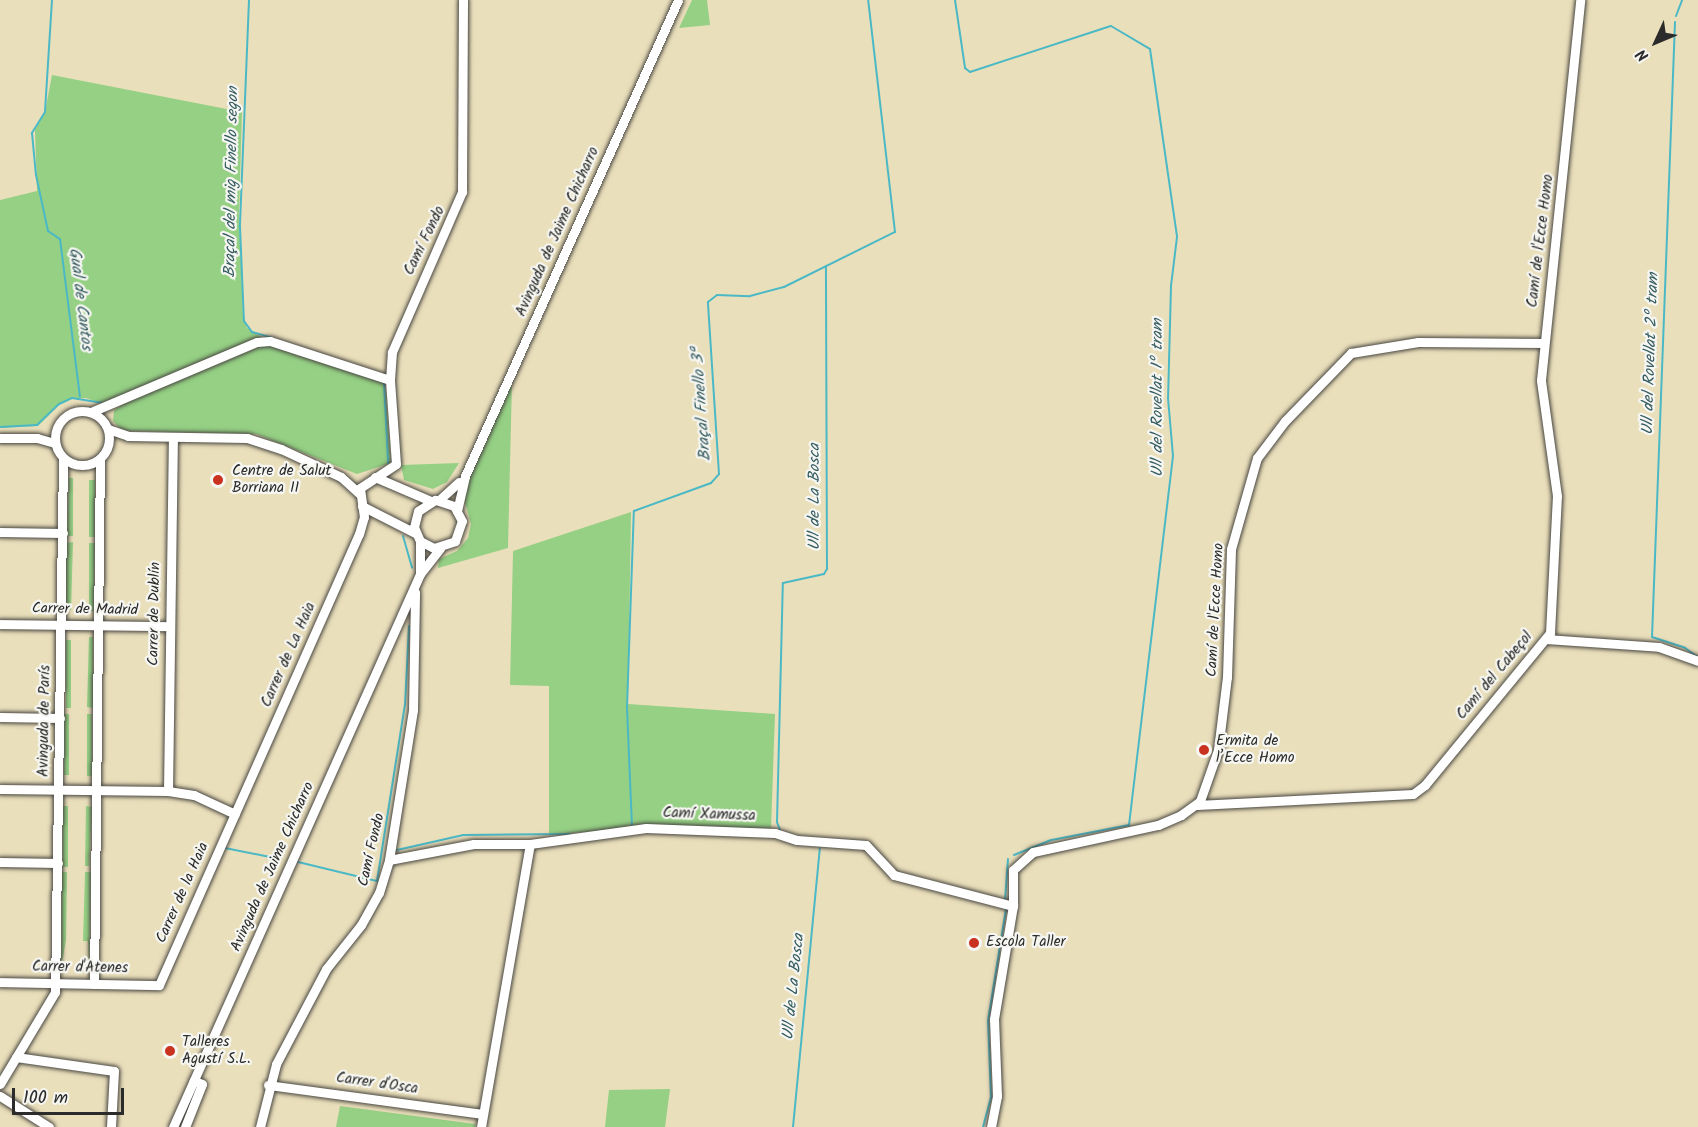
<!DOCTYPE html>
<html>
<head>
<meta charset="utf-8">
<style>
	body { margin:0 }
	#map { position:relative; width:1698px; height:1127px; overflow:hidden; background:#eadfbb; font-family:Kalam,sans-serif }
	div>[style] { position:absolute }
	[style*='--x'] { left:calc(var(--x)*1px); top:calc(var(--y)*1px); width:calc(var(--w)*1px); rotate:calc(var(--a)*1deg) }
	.green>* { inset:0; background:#95d084; transform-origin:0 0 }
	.stream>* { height:2px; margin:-1px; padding:0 1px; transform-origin:1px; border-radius:1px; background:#4bb9c5 }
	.roads { filter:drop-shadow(0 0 2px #484641) drop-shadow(0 0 2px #484641) }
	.minor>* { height:9px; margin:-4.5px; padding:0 4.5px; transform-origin:4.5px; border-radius:4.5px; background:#fff }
	.minor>.ring { margin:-4.5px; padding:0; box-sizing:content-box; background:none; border:9px solid #fff; border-radius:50% }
	.dots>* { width:16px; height:16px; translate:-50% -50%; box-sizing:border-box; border:3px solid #f6f6f2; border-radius:50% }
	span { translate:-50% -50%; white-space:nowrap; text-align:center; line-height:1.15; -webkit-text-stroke:4.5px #f6f6f2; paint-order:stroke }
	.street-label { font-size:15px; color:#2b2b2b }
	.poi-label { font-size:15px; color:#2b2b2b }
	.left { translate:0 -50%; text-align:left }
	.water-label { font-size:16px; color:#365d61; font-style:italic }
	.north { position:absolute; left:1626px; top:12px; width:60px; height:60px; -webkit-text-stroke:4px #f6f6f2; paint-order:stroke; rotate:226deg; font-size:16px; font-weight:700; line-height:24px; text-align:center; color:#2b2b2b }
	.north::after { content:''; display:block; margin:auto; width:21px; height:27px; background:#2b2b2b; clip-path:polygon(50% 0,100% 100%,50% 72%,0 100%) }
	.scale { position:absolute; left:12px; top:1088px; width:112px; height:27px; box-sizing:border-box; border:3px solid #2b2b2b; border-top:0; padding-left:8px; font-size:18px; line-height:21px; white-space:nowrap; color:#2b2b2b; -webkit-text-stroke:4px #f6f6f2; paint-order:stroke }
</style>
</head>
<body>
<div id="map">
	<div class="green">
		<i style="clip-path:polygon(692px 0,707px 0,710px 25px,679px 28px)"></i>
		<i style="clip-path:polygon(52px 75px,242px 112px,239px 214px,243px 313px,247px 328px,262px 337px,105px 405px,86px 398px,72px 399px,59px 405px,38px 426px,0 428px,0 200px,37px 191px,35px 130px,45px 112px)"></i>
		<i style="clip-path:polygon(266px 344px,385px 382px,391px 463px,357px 474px,256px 434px,131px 431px,122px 430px,113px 421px,114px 410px,127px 402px)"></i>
		<i style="clip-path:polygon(512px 381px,508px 548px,438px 568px,439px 559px,457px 551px,468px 538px,471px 524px,464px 499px,465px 488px)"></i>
		<i style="clip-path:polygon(459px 463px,447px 482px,433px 489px,404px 480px,401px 465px)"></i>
		<i style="clip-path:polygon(69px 478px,73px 478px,73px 536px,67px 536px)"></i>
		<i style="left:89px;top:480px;width:6px;height:57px"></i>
		<i style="clip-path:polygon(631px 512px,628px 704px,775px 714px,771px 829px,665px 825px,549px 835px,549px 686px,510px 685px,513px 551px)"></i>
		<i style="clip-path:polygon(73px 542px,71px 610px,66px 610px,66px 543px)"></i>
		<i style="clip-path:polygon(89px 543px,95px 543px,94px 611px,89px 611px)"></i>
		<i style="clip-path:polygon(89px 637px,93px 637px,93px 708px,87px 707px)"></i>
		<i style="left:66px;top:640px;width:5px;height:68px"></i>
		<i style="left:64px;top:714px;width:5px;height:61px"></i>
		<i style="left:87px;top:714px;width:5px;height:62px"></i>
		<i style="left:63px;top:806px;width:5px;height:61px"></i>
		<i style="clip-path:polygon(86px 806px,92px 807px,89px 866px,85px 866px)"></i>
		<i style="clip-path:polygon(62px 872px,67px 872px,66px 940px,61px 969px)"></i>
		<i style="clip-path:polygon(85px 872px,91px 872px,89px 969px,88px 941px,83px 941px)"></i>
		<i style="clip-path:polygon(670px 1089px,665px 1127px,605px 1127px,609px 1090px)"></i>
		<i style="clip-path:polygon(340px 1106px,475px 1124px,475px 1127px,336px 1127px)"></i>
	</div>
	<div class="stream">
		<i style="--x:52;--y:0;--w:112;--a:93.6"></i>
		<i style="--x:45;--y:112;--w:25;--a:122"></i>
		<i style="--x:32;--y:133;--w:42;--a:84.6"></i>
		<i style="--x:36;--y:175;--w:57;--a:77.9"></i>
		<i style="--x:48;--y:231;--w:14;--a:34"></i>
		<i style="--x:60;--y:239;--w:159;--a:82.8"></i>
		<i style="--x:249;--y:0;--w:227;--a:92.3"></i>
		<i style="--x:240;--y:227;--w:94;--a:87.6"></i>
		<i style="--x:244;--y:321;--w:14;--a:54"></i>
		<i style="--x:252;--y:332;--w:19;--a:16"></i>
		<i style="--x:955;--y:0;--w:69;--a:81.6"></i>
		<i style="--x:965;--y:68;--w:6;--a:39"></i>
		<i style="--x:970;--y:72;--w:148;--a:-18.1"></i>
		<i style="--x:1111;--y:26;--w:45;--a:30.5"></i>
		<i style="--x:1150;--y:49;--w:190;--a:81.8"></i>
		<i style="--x:1177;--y:237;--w:49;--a:97"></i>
		<i style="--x:1171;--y:286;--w:112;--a:91.5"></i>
		<i style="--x:1168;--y:398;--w:58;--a:85.1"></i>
		<i style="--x:1173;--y:456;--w:372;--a:96.8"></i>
		<i style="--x:1129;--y:825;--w:79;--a:169.1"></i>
		<i style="--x:1051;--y:840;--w:40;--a:158"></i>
		<i style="--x:1676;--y:16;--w:17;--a:-69"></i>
		<i style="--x:1675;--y:22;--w:615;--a:92.14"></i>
		<i style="--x:1652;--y:637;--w:35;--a:18"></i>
		<i style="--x:1685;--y:648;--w:16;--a:35"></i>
		<i style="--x:384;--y:383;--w:80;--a:87.1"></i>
		<i style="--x:0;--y:427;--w:37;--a:-3"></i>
		<i style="--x:37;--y:425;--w:30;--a:-44"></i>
		<i style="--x:59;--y:404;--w:14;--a:-25"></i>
		<i style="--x:72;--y:398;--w:30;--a:9"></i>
		<i style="--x:403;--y:536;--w:33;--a:74"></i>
		<i style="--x:632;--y:827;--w:120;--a:-92.4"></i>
		<i style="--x:627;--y:707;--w:196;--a:-88"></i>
		<i style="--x:634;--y:511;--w:82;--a:-20"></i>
		<i style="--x:711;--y:483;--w:12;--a:-48"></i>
		<i style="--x:719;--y:474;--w:172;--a:-93.7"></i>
		<i style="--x:708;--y:302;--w:11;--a:-38"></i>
		<i style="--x:717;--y:295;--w:33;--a:2"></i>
		<i style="--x:750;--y:296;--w:35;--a:-15"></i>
		<i style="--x:784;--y:287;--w:124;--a:-26.4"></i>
		<i style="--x:895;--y:232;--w:234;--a:-96.6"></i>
		<i style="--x:780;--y:830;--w:9;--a:-111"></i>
		<i style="--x:777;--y:822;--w:239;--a:-88.6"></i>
		<i style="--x:783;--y:583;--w:42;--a:-12.4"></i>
		<i style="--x:824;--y:574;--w:6;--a:-59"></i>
		<i style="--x:827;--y:569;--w:302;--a:-90.2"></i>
		<i style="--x:225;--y:848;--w:56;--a:11.3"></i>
		<i style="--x:397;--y:850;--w:68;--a:-12.8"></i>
		<i style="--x:463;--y:835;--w:107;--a:-0.5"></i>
		<i style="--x:298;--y:862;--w:81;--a:13.5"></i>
		<i style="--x:377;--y:881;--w:178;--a:-81"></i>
		<i style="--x:405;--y:705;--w:79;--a:-87.1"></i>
		<i style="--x:1005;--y:900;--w:41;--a:-85.8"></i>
		<i style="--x:793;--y:1127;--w:280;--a:-84.5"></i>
		<i style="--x:983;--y:1127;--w:30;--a:-75"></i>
		<i style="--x:991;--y:1098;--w:77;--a:-92.2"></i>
		<i style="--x:988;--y:1021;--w:113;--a:-80.9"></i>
	</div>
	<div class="roads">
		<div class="minor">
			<i class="ring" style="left:55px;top:411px;width:45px;height:45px"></i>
			<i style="--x:91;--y:412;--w:180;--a:-22.9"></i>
			<i style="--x:257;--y:342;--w:13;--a:-4"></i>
			<i style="--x:270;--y:341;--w:126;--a:18"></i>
			<i style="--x:108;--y:429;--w:21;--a:19"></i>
			<i style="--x:128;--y:436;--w:119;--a:1"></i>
			<i style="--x:247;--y:438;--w:36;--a:18"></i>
			<i style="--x:281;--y:449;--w:66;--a:25"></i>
			<i style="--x:341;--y:477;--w:24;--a:42"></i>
			<i style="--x:0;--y:438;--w:37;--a:0"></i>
			<i style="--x:37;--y:438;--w:19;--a:16"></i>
			<i style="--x:375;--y:477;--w:61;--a:23.2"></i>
			<i style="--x:439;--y:500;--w:27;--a:-42"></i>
			<i style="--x:362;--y:506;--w:59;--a:27"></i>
			<i style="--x:457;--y:511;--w:36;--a:-77"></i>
			<i style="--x:465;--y:476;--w:521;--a:-65.89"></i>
			<i style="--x:0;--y:532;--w:63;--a:0.9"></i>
			<i style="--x:420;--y:541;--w:16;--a:27"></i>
			<i style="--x:434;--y:548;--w:22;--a:-18"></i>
			<i style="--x:455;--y:541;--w:21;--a:-71"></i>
			<i style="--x:462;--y:521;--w:17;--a:-118"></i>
			<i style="--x:454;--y:506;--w:20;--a:-162"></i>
			<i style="--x:435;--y:500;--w:20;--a:147"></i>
			<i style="--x:418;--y:511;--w:16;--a:104"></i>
			<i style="--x:414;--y:527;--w:15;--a:67"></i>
			<i style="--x:420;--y:541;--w:32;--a:90"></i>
			<i style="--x:0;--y:624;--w:170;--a:0.7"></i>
			<i style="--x:1546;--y:639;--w:113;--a:4"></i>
			<i style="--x:1659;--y:647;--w:41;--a:19.7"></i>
			<i style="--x:0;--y:717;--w:60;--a:1"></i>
			<i style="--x:0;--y:789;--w:168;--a:0.7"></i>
			<i style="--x:168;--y:791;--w:26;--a:9"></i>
			<i style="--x:194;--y:795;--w:45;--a:24.9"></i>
			<i style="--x:168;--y:791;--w:354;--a:-89.2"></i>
			<i style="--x:1197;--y:805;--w:216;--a:-2.9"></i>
			<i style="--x:1413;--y:794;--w:15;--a:-37"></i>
			<i style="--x:1425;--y:785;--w:197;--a:-50.6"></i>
			<i style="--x:1550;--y:633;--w:137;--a:-87.1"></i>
			<i style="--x:1557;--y:496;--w:117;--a:-97.9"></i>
			<i style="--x:1541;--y:380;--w:382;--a:-84.1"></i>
			<i style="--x:389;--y:860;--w:86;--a:-10.7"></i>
			<i style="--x:474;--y:844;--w:56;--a:0"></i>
			<i style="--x:530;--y:844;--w:117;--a:-7.9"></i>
			<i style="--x:646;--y:828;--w:129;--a:2.2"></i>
			<i style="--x:775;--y:833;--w:23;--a:18"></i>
			<i style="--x:797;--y:840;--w:69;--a:4.1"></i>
			<i style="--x:866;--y:845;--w:41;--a:47"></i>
			<i style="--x:894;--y:875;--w:123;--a:14.6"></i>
			<i style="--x:0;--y:862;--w:58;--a:1"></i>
			<i style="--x:0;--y:982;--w:159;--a:1.1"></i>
			<i style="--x:159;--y:985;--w:493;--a:-66.1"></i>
			<i style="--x:359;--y:534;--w:18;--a:-74"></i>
			<i style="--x:364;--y:517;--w:29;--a:-98"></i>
			<i style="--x:360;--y:488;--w:43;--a:-33.7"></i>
			<i style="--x:396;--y:464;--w:84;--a:-94.1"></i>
			<i style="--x:390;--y:380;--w:28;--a:-86"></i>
			<i style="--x:392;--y:352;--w:175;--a:-66.4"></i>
			<i style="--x:462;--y:192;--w:192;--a:-89.7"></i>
			<i style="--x:94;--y:984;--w:525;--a:-89.35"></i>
			<i style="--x:16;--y:1057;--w:99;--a:8.1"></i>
			<i style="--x:114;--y:1071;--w:56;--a:93.1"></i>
			<i style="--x:0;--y:1084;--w:107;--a:-59.1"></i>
			<i style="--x:55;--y:992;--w:534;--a:-89.14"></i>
			<i style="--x:268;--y:1085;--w:216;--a:7.7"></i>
			<i style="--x:0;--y:1096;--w:58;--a:32.3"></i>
			<i style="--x:173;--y:1127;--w:606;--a:-65.93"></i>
			<i style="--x:420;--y:574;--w:33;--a:-52"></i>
			<i style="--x:185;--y:1127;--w:46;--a:-68.4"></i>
			<i style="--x:202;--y:1084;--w:9;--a:-159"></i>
			<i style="--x:260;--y:1127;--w:65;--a:-75.7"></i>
			<i style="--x:276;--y:1064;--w:107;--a:-62.2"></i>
			<i style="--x:326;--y:969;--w:56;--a:-51.5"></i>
			<i style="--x:361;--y:925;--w:37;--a:-61"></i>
			<i style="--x:379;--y:893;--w:34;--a:-73"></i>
			<i style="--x:389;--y:860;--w:152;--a:-80.9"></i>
			<i style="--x:413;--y:710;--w:118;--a:-89"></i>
			<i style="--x:481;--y:1127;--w:287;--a:-80.2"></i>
			<i style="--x:991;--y:1127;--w:32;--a:-79"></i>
			<i style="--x:997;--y:1096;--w:77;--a:-92.2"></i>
			<i style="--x:994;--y:1019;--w:115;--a:-80.5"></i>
			<i style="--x:1013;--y:906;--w:36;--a:-90"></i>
			<i style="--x:1013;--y:870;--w:27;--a:-42"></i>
			<i style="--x:1033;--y:852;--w:128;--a:-12.2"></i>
			<i style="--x:1158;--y:825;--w:25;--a:-23"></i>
			<i style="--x:1181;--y:815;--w:24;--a:-36"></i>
			<i style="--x:1200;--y:801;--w:54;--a:-70.6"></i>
			<i style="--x:1218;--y:750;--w:74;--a:-83"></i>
			<i style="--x:1227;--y:677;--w:128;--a:-88.2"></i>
			<i style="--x:1231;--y:549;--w:95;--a:-74.1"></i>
			<i style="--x:1257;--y:458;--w:46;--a:-52.9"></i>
			<i style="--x:1285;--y:421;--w:95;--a:-45.9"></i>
			<i style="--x:1351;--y:353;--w:68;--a:-9.3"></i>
			<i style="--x:1418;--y:342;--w:126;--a:0.5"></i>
		</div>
	</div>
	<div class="dots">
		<i style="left:218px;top:480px;background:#c8321e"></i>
		<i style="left:1204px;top:750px;background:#c8321e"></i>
		<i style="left:974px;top:943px;background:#c8321e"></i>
		<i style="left:170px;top:1051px;background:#c8321e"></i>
	</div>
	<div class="street-label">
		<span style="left:558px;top:232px;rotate:-66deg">Avinguda de Jaime Chicharro</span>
		<span style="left:425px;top:241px;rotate:-64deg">Camí Fondo</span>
		<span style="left:1541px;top:241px;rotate:-83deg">Camí de l'Ecce Homo</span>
		<span style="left:85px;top:610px;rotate:1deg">Carrer de Madrid</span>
		<span style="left:1216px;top:610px;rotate:-87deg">Camí de l'Ecce Homo</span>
		<span style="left:155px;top:614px;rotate:-89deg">Carrer de Dublín</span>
		<span style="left:289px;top:655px;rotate:-66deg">Carrer de La Haia</span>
		<span style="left:1495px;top:676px;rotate:-50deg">Camí del Cabeçol</span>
		<span style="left:45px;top:721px;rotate:-89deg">Avinguda de París</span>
		<span style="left:709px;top:815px;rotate:2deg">Camí Xamussa</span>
		<span style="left:372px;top:850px;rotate:-77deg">Camí Fondo</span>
		<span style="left:273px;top:867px;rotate:-66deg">Avinguda de Jaime Chicharro</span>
		<span style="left:183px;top:893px;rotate:-66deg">Carrer de la Haia</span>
		<span style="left:80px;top:968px;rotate:1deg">Carrer d'Atenes</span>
		<span style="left:377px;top:1084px;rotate:8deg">Carrer d'Osca</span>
	</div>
	<div class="poi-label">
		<span class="left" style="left:232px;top:480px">Centre de Salut<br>Borriana II</span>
		<span class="left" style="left:1216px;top:750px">Ermita de<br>l’Ecce Homo</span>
		<span class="left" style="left:986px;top:943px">Escola Taller</span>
		<span class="left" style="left:182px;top:1051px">Talleres<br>Agustí S.L.</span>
	</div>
	<div class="water-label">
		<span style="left:232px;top:182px;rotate:-89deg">Braçal del mig Finello segon</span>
		<span style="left:80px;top:299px;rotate:83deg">Gual de Cantos</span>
		<span style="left:1651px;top:354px;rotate:-88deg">Ull del Rovellat 2º tram</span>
		<span style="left:1158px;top:398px;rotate:-90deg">Ull del Rovellat 1º tram</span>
		<span style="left:702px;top:404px;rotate:-94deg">Braçal Finello 3ª</span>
		<span style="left:815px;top:497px;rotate:-90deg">Ull de La Bosca</span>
		<span style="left:794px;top:987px;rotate:-84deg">Ull de La Bosca</span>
	</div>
	<div class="north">N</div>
	<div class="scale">100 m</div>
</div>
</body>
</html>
